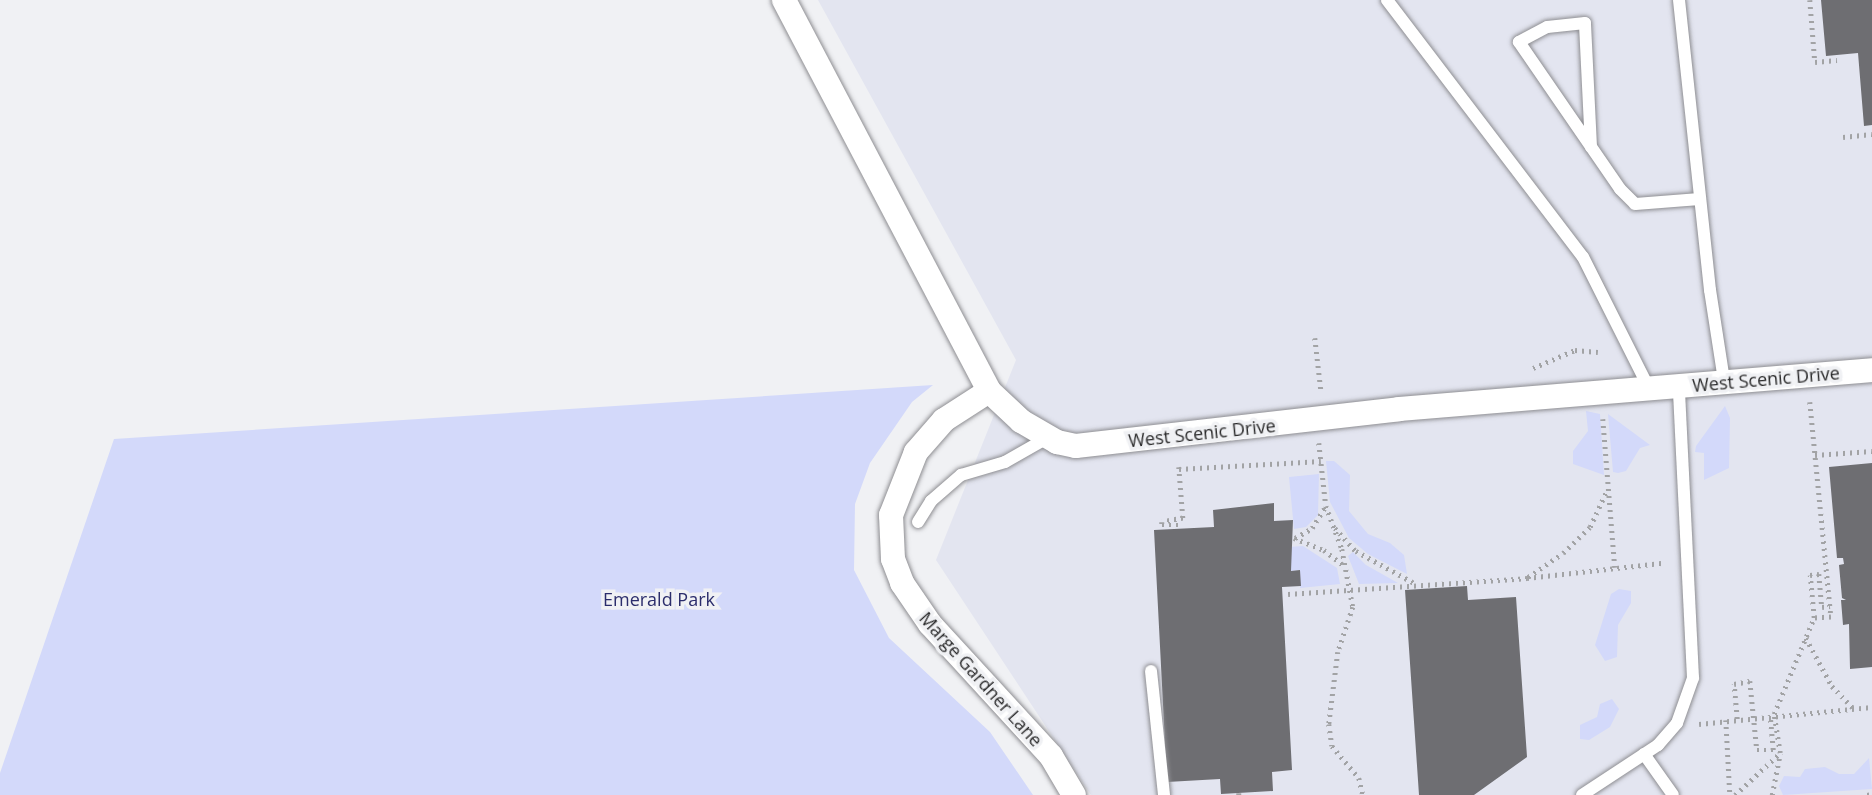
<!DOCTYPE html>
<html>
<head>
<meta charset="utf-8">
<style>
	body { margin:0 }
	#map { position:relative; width:1872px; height:795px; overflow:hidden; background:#f0f1f4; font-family:"Open Sans",sans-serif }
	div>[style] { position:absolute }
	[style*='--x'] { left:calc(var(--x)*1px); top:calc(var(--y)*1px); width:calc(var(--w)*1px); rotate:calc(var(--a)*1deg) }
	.built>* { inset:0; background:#e3e5f0 }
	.green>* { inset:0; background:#d3d9fa }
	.building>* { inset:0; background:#6e6e72 }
	.path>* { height:4.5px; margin-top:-2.25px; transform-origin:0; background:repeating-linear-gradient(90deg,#a2a3a5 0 2px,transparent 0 7px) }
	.roads { filter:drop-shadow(0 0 2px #8e8e92) drop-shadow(0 0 2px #8e8e92) }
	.lane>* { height:12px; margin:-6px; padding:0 6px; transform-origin:6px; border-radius:6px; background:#fff }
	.street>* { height:24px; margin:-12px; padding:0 12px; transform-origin:12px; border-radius:12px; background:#fff }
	span { translate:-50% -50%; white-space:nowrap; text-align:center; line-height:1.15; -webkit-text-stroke:7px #f0f1f4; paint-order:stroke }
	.street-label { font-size:18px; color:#2a2a2b }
	.park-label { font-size:18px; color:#2b2d6c }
</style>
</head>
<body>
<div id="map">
	<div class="built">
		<i style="clip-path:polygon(818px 0,1872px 0,1872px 795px,1091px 795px,936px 560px,1016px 360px)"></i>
	</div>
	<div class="green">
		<i style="clip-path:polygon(933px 385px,912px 402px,870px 463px,855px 504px,854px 570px,889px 638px,990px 732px,1033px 795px,0 795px,0 773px,114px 439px)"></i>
		<i style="clip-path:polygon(1725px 406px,1730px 418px,1729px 468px,1704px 480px,1704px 453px,1695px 452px,1696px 446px)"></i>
		<i style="clip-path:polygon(1586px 411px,1600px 414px,1604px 475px,1573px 464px,1573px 451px,1588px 431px)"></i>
		<i style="clip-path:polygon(1608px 414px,1650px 445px,1640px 448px,1626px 471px,1618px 473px,1613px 472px)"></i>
		<i style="clip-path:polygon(1326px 461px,1334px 461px,1350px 475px,1349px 511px,1368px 534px,1390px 543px,1404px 555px,1407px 574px,1368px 554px,1349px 538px,1330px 502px)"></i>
		<i style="clip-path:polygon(1319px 474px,1318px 515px,1306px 527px,1294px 529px,1289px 477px)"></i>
		<i style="clip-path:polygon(1303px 546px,1337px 568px,1340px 584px,1300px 588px,1300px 570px,1291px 571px,1289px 547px)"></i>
		<i style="clip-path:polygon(1353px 552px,1366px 565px,1398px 583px,1359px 584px,1348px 556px)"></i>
		<i style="clip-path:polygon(1619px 589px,1631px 591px,1631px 603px,1618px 625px,1617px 657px,1605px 661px,1595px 645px,1611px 594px)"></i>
		<i style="clip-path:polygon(1612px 699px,1619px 709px,1610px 727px,1589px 740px,1580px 739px,1580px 725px,1597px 717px,1600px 704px)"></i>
		<i style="clip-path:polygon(1869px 758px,1872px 789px,1783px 795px,1779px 786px,1784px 776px,1800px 777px,1805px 769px,1825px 767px,1839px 774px,1854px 774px)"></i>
	</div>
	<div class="building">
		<i style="clip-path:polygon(1821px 0,1872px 0,1872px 125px,1864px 126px,1858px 53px,1826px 56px)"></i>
		<i style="clip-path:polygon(1872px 463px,1872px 667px,1850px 669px,1849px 624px,1843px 625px,1841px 600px,1846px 600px,1842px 598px,1839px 565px,1844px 564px,1843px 558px,1837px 558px,1829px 467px)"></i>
		<i style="clip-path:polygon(1274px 503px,1274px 521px,1293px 520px,1291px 571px,1300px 570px,1301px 586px,1282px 587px,1292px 770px,1272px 772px,1273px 791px,1221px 794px,1220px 779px,1167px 782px,1154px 530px,1214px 527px,1213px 510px)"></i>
		<i style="clip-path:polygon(1467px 586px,1468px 600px,1516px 597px,1527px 757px,1474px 795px,1419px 795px,1405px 590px)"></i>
	</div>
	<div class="path">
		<i style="--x:1810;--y:0;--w:62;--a:85.4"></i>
		<i style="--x:1815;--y:62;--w:22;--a:-5"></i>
		<i style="--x:1843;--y:137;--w:29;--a:-6"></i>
		<i style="--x:1315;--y:338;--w:52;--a:83.4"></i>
		<i style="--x:1533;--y:368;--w:46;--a:-23.2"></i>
		<i style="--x:1575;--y:350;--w:23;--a:5"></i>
		<i style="--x:1810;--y:402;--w:216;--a:84.4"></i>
		<i style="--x:1831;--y:617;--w:17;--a:177"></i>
		<i style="--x:1603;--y:419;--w:149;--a:85.4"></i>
		<i style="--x:1319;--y:443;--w:63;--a:83.7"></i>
		<i style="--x:1326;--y:506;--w:46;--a:69.6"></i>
		<i style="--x:1342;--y:549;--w:59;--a:79.3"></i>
		<i style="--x:1353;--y:607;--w:47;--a:108.4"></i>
		<i style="--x:1338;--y:652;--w:73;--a:97.1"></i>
		<i style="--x:1329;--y:724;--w:22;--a:82"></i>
		<i style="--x:1332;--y:746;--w:42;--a:49.8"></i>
		<i style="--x:1359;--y:778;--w:17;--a:77"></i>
		<i style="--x:1815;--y:455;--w:57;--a:-4"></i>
		<i style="--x:1179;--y:467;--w:51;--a:85.5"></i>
		<i style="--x:1183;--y:518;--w:21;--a:169"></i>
		<i style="--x:1162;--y:522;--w:3;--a:90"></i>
		<i style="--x:1162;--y:525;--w:21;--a:0"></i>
		<i style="--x:1179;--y:469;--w:142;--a:-3.2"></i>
		<i style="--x:1335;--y:528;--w:31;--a:48"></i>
		<i style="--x:1356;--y:551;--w:68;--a:28.8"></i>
		<i style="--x:1294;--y:538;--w:32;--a:22"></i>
		<i style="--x:1324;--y:550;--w:24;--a:38"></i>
		<i style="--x:1295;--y:538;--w:20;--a:-30"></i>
		<i style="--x:1312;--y:528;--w:26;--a:-58"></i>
		<i style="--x:1528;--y:577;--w:42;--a:-34.4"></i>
		<i style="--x:1563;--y:553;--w:37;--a:-44"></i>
		<i style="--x:1590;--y:527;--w:41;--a:-65.3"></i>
		<i style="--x:1288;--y:594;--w:240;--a:-3.8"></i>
		<i style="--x:1527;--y:578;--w:135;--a:-6.4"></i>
		<i style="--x:1806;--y:638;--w:55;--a:61.6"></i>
		<i style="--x:1832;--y:686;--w:30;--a:46"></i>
		<i style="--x:1737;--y:719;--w:35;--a:-95"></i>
		<i style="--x:1734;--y:684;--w:16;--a:-11"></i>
		<i style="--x:1750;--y:681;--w:69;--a:84.2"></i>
		<i style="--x:1757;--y:750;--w:16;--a:0"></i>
		<i style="--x:1773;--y:750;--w:35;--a:-95"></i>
		<i style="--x:1726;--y:720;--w:75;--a:86.9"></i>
		<i style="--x:1699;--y:724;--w:174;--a:-5.6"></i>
		<i style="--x:1239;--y:793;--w:2;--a:90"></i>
		<i style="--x:1735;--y:795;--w:62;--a:-43"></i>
		<i style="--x:1780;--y:753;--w:39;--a:-99"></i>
		<i style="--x:1774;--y:714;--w:104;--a:-67.4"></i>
		<i style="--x:1814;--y:618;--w:43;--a:-95.3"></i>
		<i style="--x:1810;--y:575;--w:9;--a:-6"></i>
		<i style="--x:1819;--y:574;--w:33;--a:85"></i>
		<i style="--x:1822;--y:607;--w:8;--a:-7"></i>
		<i style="--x:1772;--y:795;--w:42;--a:-79"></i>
		<i style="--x:1867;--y:795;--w:5;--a:-11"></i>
	</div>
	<div class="roads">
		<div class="lane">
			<i style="--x:1387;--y:0;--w:323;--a:52.7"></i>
			<i style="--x:1583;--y:257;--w:149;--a:63.3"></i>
			<i style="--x:1679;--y:0;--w:292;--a:83.9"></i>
			<i style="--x:1710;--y:290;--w:91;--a:81.2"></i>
			<i style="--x:1591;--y:147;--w:124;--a:-92.8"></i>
			<i style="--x:1585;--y:23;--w:38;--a:174"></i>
			<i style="--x:1547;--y:27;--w:32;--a:152"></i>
			<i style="--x:1519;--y:42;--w:178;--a:55.5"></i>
			<i style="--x:1620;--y:189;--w:21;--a:45"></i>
			<i style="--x:1635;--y:204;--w:65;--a:-4.4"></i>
			<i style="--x:918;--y:522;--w:25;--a:-58"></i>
			<i style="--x:931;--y:501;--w:40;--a:-41"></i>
			<i style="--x:961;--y:475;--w:46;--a:-16.5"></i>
			<i style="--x:1005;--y:462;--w:51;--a:-29.6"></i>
			<i style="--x:1151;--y:671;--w:125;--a:84"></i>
			<i style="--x:1644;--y:754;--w:50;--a:54.7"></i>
			<i style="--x:1582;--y:795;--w:91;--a:-33.3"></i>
			<i style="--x:1658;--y:745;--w:29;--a:-49"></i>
			<i style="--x:1677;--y:723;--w:48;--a:-70.4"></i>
			<i style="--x:1693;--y:678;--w:291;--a:-92.8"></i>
		</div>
		<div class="street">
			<i style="--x:784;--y:0;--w:441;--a:62.3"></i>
			<i style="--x:989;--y:391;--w:44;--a:43.2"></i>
			<i style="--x:1021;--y:421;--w:42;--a:30.3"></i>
			<i style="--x:1057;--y:442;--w:19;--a:12"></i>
			<i style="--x:1076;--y:446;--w:325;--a:-6.5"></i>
			<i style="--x:1399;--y:409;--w:475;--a:-4.7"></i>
			<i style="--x:989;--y:391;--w:54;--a:147.2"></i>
			<i style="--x:944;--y:420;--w:43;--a:131.2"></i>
			<i style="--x:916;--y:452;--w:68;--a:111.6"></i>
			<i style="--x:891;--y:515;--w:44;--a:87.4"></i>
			<i style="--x:893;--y:559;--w:26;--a:69"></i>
			<i style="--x:902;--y:583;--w:50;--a:55.7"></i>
			<i style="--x:930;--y:624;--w:179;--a:47.5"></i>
			<i style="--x:1051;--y:756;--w:45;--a:59.5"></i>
		</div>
	</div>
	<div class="street-label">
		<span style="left:1766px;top:379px;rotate:-5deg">West Scenic Drive</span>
		<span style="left:1202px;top:433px;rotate:-6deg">West Scenic Drive</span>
		<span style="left:981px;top:679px;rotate:48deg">Marge Gardner Lane</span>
	</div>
	<div class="park-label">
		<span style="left:659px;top:599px">Emerald Park</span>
	</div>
</div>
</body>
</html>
